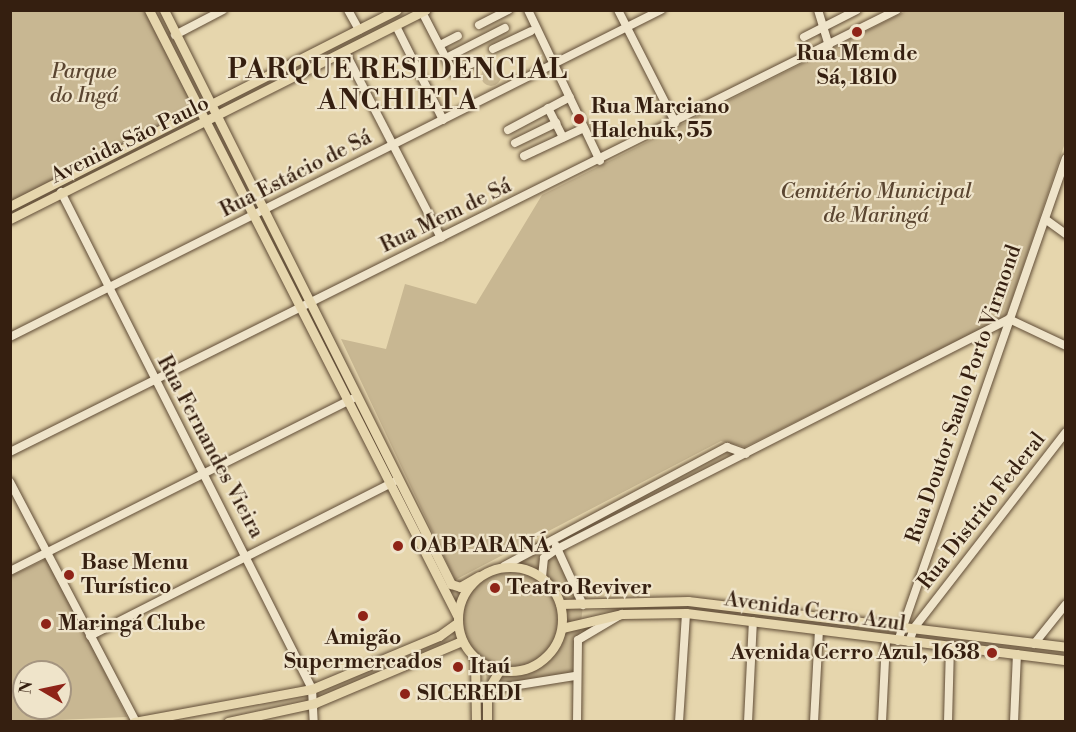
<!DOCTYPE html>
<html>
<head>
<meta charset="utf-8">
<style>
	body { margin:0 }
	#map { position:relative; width:1076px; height:732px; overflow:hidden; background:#e6d6ad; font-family:"Libre Bodoni",serif }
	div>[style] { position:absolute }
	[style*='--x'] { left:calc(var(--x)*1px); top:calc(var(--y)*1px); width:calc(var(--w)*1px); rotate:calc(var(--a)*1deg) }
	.green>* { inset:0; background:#c8b792 }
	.round { border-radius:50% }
	.roads { filter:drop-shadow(0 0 2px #614d37) drop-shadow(0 0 2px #614d37) }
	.minor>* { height:8px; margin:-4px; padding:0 4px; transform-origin:4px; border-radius:4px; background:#efe4ca }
	.major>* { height:9px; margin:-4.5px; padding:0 4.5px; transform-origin:4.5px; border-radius:4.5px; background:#e6d6ad }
	.major>.ring { margin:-4.5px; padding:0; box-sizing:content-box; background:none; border:9px solid #e6d6ad; border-radius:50% }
	.dots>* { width:16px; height:16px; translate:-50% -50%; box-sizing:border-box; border:3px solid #efe4ca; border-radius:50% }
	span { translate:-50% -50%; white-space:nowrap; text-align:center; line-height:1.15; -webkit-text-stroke:4.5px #efe4ca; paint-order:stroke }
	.poi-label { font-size:21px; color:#351f10; font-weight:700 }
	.left { translate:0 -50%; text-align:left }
	.right { translate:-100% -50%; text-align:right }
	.park-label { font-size:21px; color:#5a4530; font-style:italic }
	.street-label { font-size:21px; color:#351f10 }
	.district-label { font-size:27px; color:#351f10; font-weight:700; letter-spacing:1.5px }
	.frame { position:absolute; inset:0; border:12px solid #351f10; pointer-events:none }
	.north { position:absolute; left:12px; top:660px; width:60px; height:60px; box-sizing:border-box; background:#efe4ca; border:2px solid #a59580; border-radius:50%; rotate:279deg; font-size:16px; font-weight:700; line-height:24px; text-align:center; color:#351f10 }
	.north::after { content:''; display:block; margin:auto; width:21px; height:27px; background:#8f2418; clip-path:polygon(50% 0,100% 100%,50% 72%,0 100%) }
</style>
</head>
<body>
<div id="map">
	<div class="green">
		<i style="clip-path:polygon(11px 11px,148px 11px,197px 111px,11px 203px)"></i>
		<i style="clip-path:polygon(906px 11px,1065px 11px,1065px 143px,1006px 317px,745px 447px,721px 441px,455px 580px,341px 339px,386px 349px,405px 284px,476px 304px,542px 195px)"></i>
		<i class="round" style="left:481px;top:66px;width:20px;height:20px"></i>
		<i style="clip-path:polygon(553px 538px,583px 605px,575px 676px,487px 691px,486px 666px,459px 634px,461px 600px,479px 576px)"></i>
		<i style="clip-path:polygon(evenodd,48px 558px,127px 717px,11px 722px,11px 576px,48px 558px,24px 672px,60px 672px,60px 708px,24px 708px,24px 672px)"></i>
	</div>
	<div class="roads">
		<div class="minor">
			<i style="--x:348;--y:10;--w:23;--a:61"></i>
			<i style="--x:421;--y:10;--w:70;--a:62.7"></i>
			<i style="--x:453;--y:72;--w:22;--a:-24"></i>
			<i style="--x:528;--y:10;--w:167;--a:64.5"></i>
			<i style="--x:618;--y:10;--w:126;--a:63"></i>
			<i style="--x:818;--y:10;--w:37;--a:73"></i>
			<i style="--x:479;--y:25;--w:33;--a:-27"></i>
			<i style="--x:396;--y:26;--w:105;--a:63.4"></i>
			<i style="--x:175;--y:35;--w:54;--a:-27.5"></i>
			<i style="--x:804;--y:37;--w:59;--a:-27"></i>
			<i style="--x:440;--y:45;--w:20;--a:-27"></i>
			<i style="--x:493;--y:49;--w:42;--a:-25.3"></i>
			<i style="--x:345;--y:52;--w:209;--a:62.7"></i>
			<i style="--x:446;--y:58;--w:66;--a:-27"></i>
			<i style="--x:548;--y:108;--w:33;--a:63"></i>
			<i style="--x:508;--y:130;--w:70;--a:-28"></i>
			<i style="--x:515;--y:143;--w:46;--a:-26"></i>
			<i style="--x:524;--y:156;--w:66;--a:-25"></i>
			<i style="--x:61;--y:192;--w:557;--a:63.2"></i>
			<i style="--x:312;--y:689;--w:33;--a:87"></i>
			<i style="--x:1045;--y:219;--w:26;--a:36"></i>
			<i style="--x:1009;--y:319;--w:63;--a:25.3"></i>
			<i style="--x:10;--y:337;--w:729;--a:-26.67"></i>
			<i style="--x:10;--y:452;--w:991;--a:-26.49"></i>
			<i style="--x:10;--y:482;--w:271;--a:62.3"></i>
			<i style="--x:556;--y:546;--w:65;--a:65.4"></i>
			<i style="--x:504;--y:566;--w:253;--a:-28.1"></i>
			<i style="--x:727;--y:447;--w:20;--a:20"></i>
			<i style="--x:10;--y:571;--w:383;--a:-26.7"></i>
			<i style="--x:542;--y:577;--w:19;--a:-84"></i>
			<i style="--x:544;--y:558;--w:16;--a:-35"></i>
			<i style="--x:557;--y:549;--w:507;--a:-26.97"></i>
			<i style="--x:90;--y:636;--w:341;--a:-26.9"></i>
			<i style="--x:898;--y:641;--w:511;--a:-70.82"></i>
			<i style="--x:909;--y:642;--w:15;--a:-70"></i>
			<i style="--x:914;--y:628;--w:248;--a:-52.2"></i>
			<i style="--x:1034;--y:644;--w:51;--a:-51.3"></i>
			<i style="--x:475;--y:692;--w:101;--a:-9.1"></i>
			<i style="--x:577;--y:722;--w:82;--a:-89.3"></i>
			<i style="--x:578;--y:640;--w:51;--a:-30.6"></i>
			<i style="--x:679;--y:722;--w:109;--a:-86.3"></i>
			<i style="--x:748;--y:722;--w:101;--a:-87.2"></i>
			<i style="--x:814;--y:722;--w:91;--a:-86.9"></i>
			<i style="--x:882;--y:722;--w:82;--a:-87.2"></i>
			<i style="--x:948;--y:722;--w:75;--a:-88.5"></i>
			<i style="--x:1014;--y:722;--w:68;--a:-87.5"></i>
		</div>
		<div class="major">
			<i style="--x:149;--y:10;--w:679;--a:63.02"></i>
			<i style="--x:164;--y:10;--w:642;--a:63.43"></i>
			<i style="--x:451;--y:584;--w:9;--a:18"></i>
			<i style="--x:460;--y:587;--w:22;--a:-30"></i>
			<i style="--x:10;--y:206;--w:434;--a:-26.9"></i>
			<i style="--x:10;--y:219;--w:465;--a:-26.7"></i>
			<i class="ring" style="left:458px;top:567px;width:95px;height:95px"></i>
			<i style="--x:560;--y:604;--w:128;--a:-1.3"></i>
			<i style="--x:688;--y:601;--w:381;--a:6.9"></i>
			<i style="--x:562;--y:628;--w:62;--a:-13.1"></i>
			<i style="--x:622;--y:614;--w:64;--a:-0.9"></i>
			<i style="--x:686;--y:613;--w:383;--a:7.1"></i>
			<i style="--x:475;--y:659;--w:63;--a:89.1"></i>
			<i style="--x:134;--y:722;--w:181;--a:-10.5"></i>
			<i style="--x:312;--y:689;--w:138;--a:-22.7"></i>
			<i style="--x:439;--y:636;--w:22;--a:-36"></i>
			<i style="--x:228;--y:722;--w:89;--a:-12.3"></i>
			<i style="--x:315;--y:703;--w:160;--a:-22.9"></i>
			<i style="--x:487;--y:722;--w:31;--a:-90"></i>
			<i style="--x:487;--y:691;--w:23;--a:-59"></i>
		</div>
	</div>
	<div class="dots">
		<i style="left:857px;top:32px;background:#8f2418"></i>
		<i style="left:579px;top:119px;background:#8f2418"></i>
		<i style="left:398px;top:546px;background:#8f2418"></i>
		<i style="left:69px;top:575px;background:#8f2418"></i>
		<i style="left:495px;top:588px;background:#8f2418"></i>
		<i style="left:363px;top:616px;background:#8f2418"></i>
		<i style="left:46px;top:624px;background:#8f2418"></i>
		<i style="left:992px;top:653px;background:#8f2418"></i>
		<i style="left:458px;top:667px;background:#8f2418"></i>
		<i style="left:405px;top:694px;background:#8f2418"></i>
	</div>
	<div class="poi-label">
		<span style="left:857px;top:66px">Rua Mem de<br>Sá, 1810</span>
		<span class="left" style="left:591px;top:119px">Rua Marciano<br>Halchuk, 55</span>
		<span class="left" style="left:410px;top:546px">OAB PARANÁ</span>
		<span class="left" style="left:81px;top:575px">Base Menu<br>Turístico</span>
		<span class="left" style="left:507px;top:588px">Teatro Reviver</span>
		<span class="left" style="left:58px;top:624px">Maringá Clube</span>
		<span style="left:363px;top:650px">Amigão<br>Supermercados</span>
		<span class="right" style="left:980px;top:653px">Avenida Cerro Azul, 1638</span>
		<span class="left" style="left:470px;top:667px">Itaú</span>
		<span class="left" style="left:417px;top:694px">SICEREDI</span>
	</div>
	<div class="park-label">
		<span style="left:84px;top:84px">Parque<br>do Ingá</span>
		<span style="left:876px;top:204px">Cemitério Municipal<br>de Maringá</span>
	</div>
	<div class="street-label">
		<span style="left:130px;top:140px;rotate:-26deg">Avenida São Paulo</span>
		<span style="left:296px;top:174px;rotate:-27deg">Rua Estácio de Sá</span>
		<span style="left:446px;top:216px;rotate:-26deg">Rua Mem de Sá</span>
		<span style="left:964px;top:394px;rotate:-71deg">Rua Doutor Saulo Porto Virmond</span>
		<span style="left:210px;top:447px;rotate:62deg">Rua Fernandes Vieira</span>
		<span style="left:982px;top:511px;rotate:-52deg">Rua Distrito Federal</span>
		<span style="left:815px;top:612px;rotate:8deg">Avenida Cerro Azul</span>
	</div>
	<div class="district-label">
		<span style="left:398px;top:86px">PARQUE RESIDENCIAL<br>ANCHIETA</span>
	</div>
	<div class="frame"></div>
	<div class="north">N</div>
</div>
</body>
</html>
